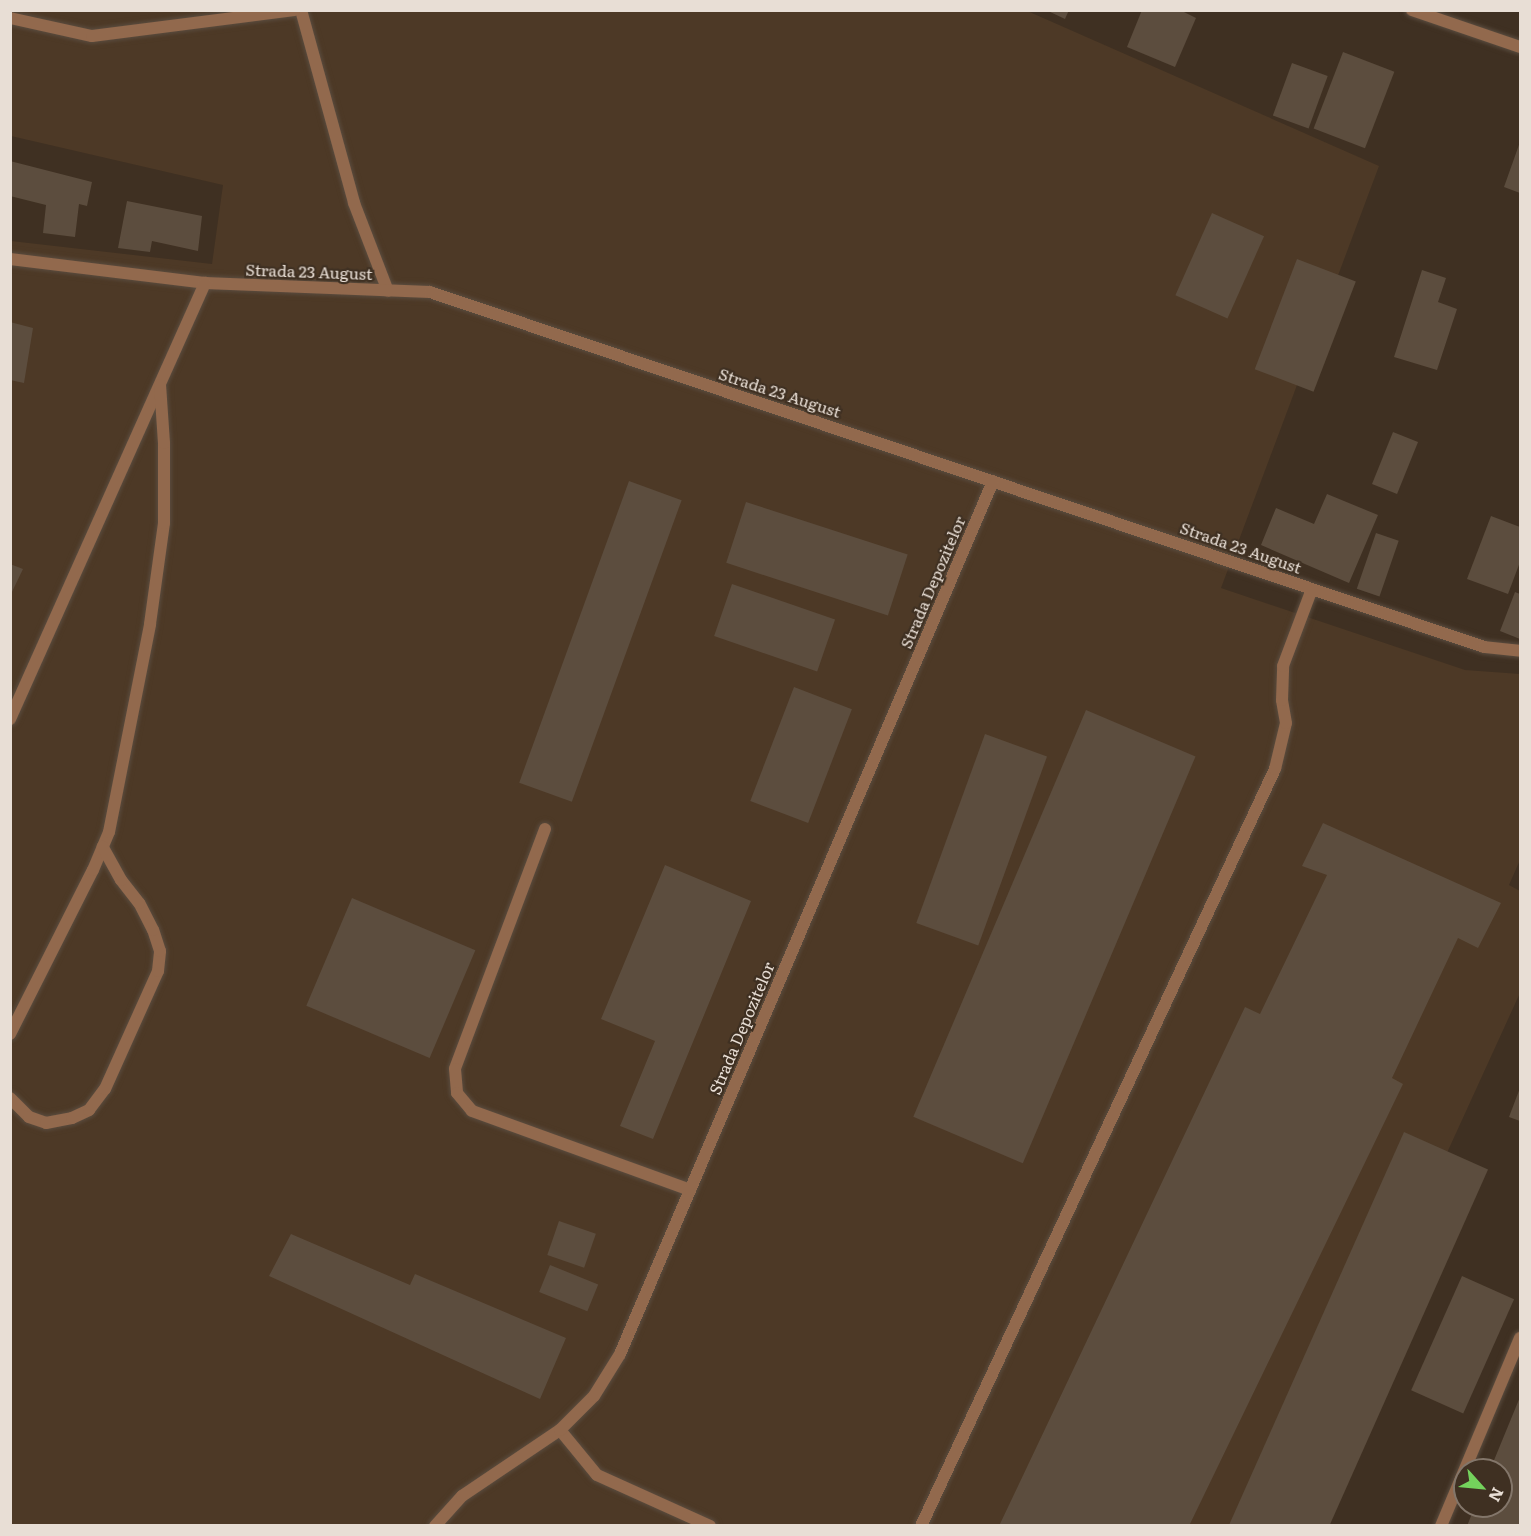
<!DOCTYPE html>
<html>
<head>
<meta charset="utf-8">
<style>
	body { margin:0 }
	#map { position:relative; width:1531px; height:1536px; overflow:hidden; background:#3f3022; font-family:Literata,serif }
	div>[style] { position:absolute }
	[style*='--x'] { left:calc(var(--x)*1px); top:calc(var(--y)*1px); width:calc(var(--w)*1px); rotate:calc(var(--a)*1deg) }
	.built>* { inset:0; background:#4d3926 }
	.building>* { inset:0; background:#5c4d3e; transform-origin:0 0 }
	.roads { filter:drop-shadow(0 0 2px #5a4c3f) drop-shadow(0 0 2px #5a4c3f) }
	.lane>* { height:12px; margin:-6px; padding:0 6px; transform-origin:6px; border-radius:6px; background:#92694d }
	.street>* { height:12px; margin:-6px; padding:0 6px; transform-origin:6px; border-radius:6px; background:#92694d }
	span { translate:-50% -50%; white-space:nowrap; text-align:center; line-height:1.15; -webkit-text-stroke:4.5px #3f3022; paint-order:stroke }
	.street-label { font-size:16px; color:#e8ded5 }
	.frame { position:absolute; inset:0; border:12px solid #e8ded5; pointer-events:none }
	.north { position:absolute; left:1453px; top:1458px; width:60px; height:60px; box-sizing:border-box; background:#3f3022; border:2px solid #83766a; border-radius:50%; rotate:117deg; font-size:16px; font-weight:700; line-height:24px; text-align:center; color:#e8ded5 }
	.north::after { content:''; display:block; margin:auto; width:21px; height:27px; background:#74d25c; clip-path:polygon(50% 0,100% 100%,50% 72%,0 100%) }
</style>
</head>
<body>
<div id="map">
	<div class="built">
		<i style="clip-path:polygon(1025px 10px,1379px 166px,1221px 588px,1465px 670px,1520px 674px,1520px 860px,1509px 885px,1520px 891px,1520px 993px,1277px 1525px,11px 1525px,11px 241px,212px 264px,223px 185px,11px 136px,11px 11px)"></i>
	</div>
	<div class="building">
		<i style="clip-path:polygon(1046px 10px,1069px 10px,1065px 19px)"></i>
		<i style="clip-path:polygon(1142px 10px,1180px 10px,1196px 18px,1175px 67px,1127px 47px)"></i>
		<i style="left:1343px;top:52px;width:55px;height:82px;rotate:21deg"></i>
		<i style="left:1292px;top:63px;width:38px;height:56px;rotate:20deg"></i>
		<i style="clip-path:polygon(1520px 142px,1520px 193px,1504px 187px)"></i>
		<i style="clip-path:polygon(10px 161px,92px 182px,87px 206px,79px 204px,75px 237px,43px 233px,46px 205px,10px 196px)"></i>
		<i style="clip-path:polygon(127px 201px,202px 216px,198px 251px,152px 241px,150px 252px,118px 248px)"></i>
		<i style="left:1212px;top:213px;width:57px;height:90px;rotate:24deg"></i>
		<i style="left:1297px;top:259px;width:63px;height:118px;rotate:21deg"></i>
		<i style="clip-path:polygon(1422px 270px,1446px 278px,1438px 302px,1457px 309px,1437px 370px,1394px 357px)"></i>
		<i style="clip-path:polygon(10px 322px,33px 328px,24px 383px,10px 380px)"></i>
		<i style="left:1393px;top:432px;width:27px;height:56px;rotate:22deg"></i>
		<i style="left:629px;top:481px;width:56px;height:321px;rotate:20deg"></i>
		<i style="clip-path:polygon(1327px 494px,1378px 515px,1349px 583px,1261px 545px,1276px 508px,1314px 524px)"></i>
		<i style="left:746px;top:502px;width:170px;height:64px;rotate:18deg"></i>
		<i style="clip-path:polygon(1491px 516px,1520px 527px,1520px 562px,1508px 594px,1467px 579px)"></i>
		<i style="left:1376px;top:533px;width:24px;height:59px;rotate:19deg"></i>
		<i style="clip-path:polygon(10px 564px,23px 569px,10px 596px)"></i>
		<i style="left:732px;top:584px;width:109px;height:55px;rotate:19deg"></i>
		<i style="clip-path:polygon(1515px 592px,1520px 594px,1520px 639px,1500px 631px)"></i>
		<i style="left:794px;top:687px;width:62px;height:122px;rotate:21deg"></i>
		<i style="left:1086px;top:710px;width:119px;height:442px;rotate:23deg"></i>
		<i style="left:985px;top:734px;width:66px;height:201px;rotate:20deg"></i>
		<i style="clip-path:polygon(1323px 823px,1501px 903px,1478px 948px,1458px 938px,1392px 1078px,1403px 1084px,1189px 1526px,999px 1526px,1245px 1007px,1260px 1014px,1327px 875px,1302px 866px)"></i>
		<i style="clip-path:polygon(665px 865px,751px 901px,653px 1139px,620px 1126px,655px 1041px,601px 1019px)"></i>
		<i style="left:352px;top:898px;width:134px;height:117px;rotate:23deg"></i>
		<i style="clip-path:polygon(1520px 1088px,1520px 1121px,1509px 1117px)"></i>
		<i style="left:1404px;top:1132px;width:92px;height:437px;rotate:24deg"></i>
		<i style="left:559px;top:1221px;width:39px;height:36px;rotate:19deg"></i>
		<i style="clip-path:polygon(291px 1234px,410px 1285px,415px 1274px,566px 1338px,540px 1399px,269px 1276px)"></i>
		<i style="left:550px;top:1265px;width:52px;height:29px;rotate:22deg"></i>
		<i style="left:1462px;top:1276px;width:57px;height:125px;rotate:24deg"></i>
		<i style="clip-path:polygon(1520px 1397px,1520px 1526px,1467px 1526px,1475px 1506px,1501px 1506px,1501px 1470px,1490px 1470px)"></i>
	</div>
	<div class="roads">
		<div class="lane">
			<i style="--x:301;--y:10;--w:200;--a:74.6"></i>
			<i style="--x:354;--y:203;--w:94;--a:68.9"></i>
			<i style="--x:10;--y:18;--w:84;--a:12.4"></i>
			<i style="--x:92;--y:36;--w:204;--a:-7.3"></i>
			<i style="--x:545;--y:829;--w:256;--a:110.6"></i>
			<i style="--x:455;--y:1069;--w:24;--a:85"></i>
			<i style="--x:457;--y:1093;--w:23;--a:50"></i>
			<i style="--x:472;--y:1111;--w:232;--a:19.9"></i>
			<i style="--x:560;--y:1430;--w:58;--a:50.6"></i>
			<i style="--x:597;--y:1475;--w:124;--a:24.3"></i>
			<i style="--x:921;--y:1526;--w:836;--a:-64.94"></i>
			<i style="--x:1275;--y:769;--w:47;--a:-76.6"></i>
			<i style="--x:1286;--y:723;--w:23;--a:-100"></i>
			<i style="--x:1282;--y:700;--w:34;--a:-88"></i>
			<i style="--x:1283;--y:666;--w:82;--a:-69.4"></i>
		</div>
		<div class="street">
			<i style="--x:1412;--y:10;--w:114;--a:18.9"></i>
			<i style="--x:10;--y:259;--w:196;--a:7"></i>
			<i style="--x:205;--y:283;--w:225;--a:2.3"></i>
			<i style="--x:430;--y:292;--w:1112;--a:18.61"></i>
			<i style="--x:1484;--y:647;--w:36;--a:6"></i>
			<i style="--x:10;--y:719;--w:478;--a:-65.9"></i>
			<i style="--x:10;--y:1034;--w:184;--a:-63.2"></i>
			<i style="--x:93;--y:870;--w:41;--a:-67.2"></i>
			<i style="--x:109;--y:832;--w:212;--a:-78.8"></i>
			<i style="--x:150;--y:624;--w:102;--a:-82.1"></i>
			<i style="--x:164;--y:523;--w:80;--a:-90"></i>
			<i style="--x:164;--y:443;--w:58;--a:-93.9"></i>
			<i style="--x:10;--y:1098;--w:27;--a:45"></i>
			<i style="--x:29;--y:1117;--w:18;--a:19"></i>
			<i style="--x:46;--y:1123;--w:26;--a:-11"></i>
			<i style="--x:72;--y:1118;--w:19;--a:-25"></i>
			<i style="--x:89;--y:1110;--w:26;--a:-53"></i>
			<i style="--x:105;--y:1089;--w:129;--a:-65.8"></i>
			<i style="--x:158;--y:971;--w:20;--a:-84"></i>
			<i style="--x:160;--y:951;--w:22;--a:-108"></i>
			<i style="--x:153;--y:930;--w:30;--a:-117"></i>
			<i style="--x:139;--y:903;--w:29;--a:-128"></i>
			<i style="--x:121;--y:880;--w:38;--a:-119"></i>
			<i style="--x:435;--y:1526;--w:40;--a:-48"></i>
			<i style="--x:462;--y:1496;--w:118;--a:-34"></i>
			<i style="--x:560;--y:1430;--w:48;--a:-45"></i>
			<i style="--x:594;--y:1396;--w:49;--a:-58.2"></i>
			<i style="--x:620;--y:1354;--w:949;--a:-66.86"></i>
			<i style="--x:1441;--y:1526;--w:204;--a:-67.2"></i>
		</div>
	</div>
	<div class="street-label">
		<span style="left:309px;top:271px;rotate:2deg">Strada 23 August</span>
		<span style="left:780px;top:392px;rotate:18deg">Strada 23 August</span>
		<span style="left:1241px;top:547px;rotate:19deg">Strada 23 August</span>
		<span style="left:932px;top:582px;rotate:-67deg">Strada Depozitelor</span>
		<span style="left:741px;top:1028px;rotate:-67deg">Strada Depozitelor</span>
	</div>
	<div class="frame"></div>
	<div class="north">N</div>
</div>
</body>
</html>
